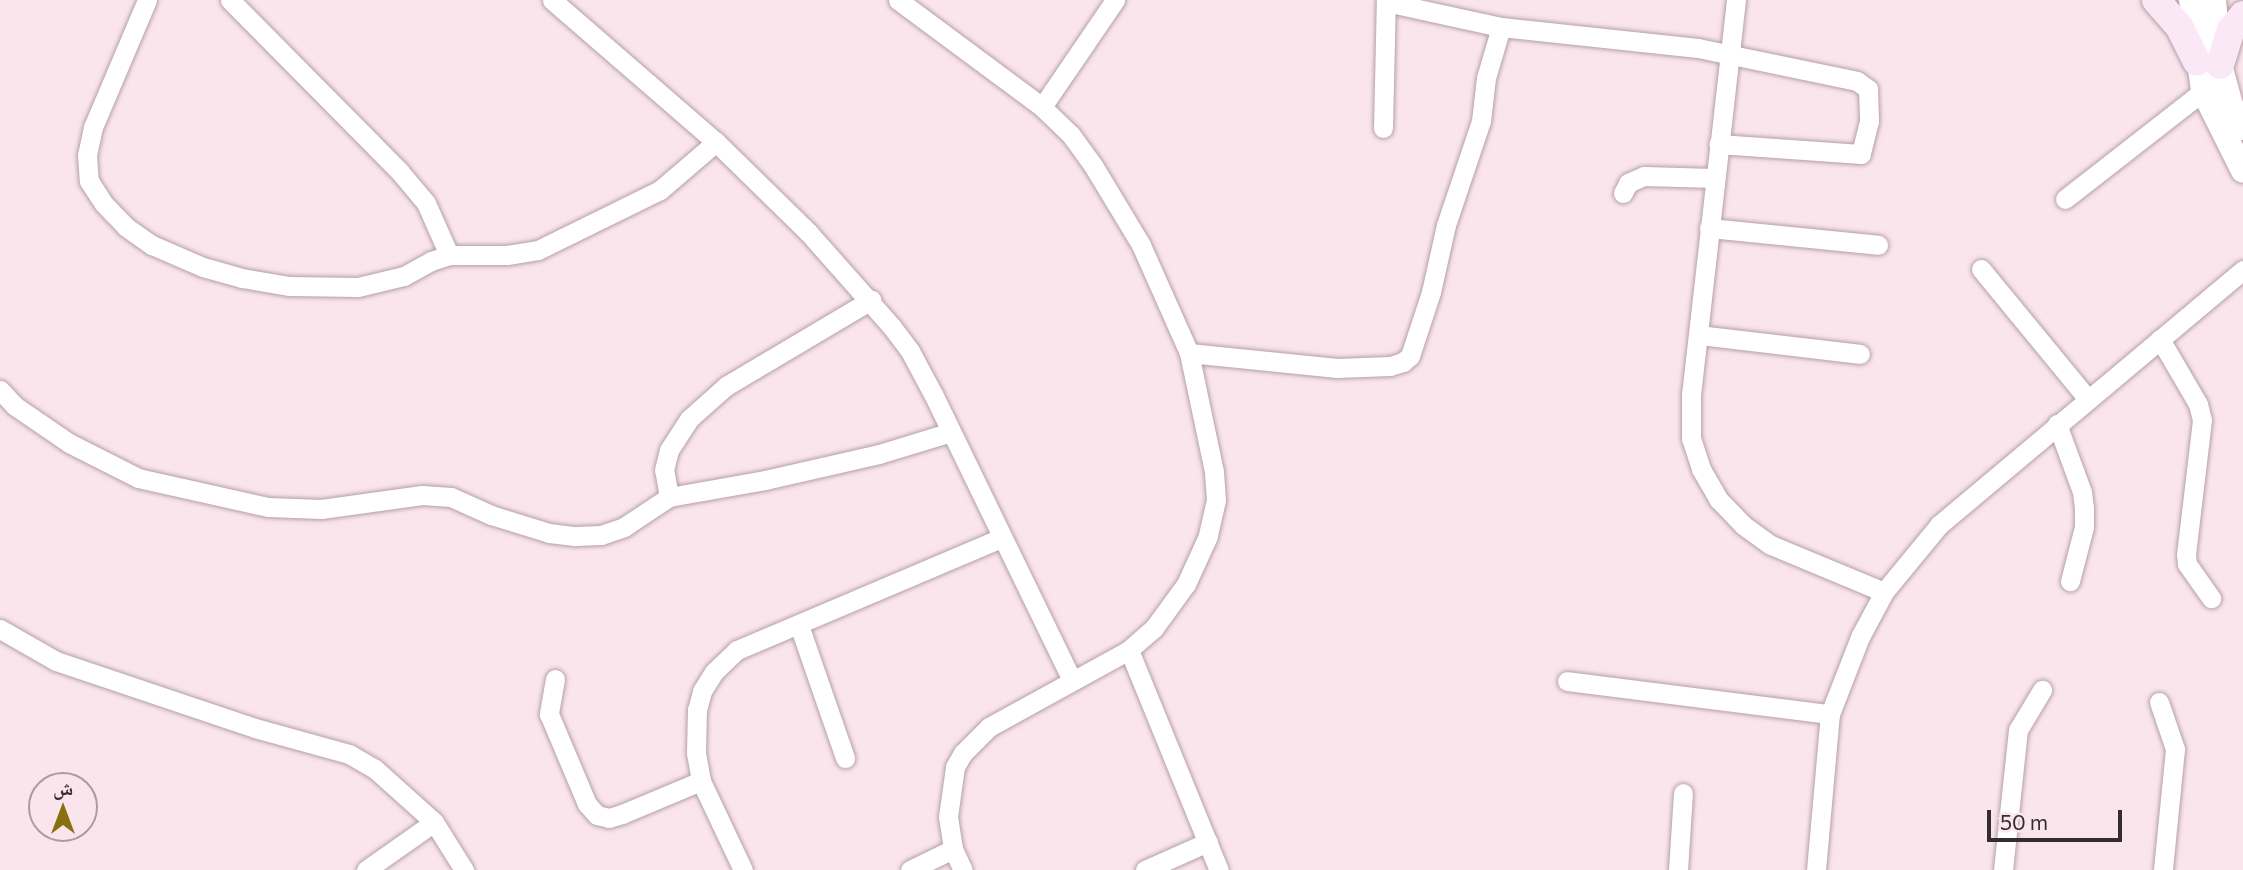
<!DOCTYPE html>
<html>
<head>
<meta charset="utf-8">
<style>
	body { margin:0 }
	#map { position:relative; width:2243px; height:870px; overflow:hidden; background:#fbe5ed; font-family:Commissioner,"Noto Naskh Arabic",sans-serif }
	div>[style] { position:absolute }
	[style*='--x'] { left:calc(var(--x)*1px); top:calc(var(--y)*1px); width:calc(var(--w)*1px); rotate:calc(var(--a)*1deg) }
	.roads { filter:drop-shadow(0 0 2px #b5a0a7) drop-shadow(0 0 2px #b5a0a7) }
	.minor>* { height:19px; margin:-9.5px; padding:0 9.5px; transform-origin:9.5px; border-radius:9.5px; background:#fff }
	.tertiary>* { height:24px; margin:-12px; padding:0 12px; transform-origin:12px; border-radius:12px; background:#fff }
	.secondary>* { height:28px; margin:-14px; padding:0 14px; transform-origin:14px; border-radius:14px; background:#fbe8f7 }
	span { translate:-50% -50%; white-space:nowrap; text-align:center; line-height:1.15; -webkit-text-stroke:6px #fbe5ed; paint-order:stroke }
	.north { position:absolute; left:28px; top:772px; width:70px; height:70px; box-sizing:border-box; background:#fbe5ed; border:2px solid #ab9ba1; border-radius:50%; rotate:0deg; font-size:19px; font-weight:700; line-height:28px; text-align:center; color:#342c2f }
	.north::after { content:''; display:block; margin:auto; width:24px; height:32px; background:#867010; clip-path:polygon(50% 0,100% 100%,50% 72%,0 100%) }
	.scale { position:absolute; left:1987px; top:810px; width:135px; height:32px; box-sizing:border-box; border:4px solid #342c2f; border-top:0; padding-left:9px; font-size:21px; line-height:24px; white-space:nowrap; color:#342c2f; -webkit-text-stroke:5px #fbe5ed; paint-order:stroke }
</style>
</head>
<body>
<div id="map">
	<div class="roads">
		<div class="minor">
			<i style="--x:147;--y:0;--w:138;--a:113"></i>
			<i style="--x:93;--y:127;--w:29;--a:102"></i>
			<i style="--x:87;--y:155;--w:26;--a:86"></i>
			<i style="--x:89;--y:181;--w:27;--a:57"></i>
			<i style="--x:104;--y:204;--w:32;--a:46"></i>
			<i style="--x:126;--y:227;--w:32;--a:35"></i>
			<i style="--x:152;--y:245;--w:56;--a:23.3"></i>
			<i style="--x:203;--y:267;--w:41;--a:15.8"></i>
			<i style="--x:242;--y:278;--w:48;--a:9.7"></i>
			<i style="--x:289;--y:286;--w:69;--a:0.8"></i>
			<i style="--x:358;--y:287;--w:47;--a:-13.4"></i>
			<i style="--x:404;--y:276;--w:31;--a:-29"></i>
			<i style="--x:431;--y:261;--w:19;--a:-18"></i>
			<i style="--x:449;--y:255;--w:58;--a:0"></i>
			<i style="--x:507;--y:255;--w:31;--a:-9"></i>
			<i style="--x:538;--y:250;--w:136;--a:-26.2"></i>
			<i style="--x:660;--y:190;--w:74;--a:-40.6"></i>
			<i style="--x:230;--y:0;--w:242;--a:45.3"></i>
			<i style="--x:400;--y:172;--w:40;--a:50"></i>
			<i style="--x:426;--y:203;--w:57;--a:66.1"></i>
			<i style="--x:552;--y:0;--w:217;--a:40.9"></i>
			<i style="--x:716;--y:142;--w:129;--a:44.4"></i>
			<i style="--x:808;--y:232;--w:127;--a:48.5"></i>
			<i style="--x:892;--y:327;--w:30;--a:53"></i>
			<i style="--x:910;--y:351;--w:51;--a:61.9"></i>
			<i style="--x:934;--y:396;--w:316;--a:64.1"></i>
			<i style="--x:898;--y:0;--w:179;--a:36.6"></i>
			<i style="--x:1042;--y:107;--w:40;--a:44"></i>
			<i style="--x:1071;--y:135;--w:39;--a:54"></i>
			<i style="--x:1094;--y:167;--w:91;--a:58.9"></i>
			<i style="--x:1141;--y:245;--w:118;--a:66"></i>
			<i style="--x:1189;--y:353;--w:122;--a:78.1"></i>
			<i style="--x:1214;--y:472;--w:28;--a:86"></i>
			<i style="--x:1216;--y:500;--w:37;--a:103"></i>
			<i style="--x:1208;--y:536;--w:53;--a:114.6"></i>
			<i style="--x:1186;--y:584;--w:54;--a:126"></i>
			<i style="--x:1154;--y:628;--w:33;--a:139"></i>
			<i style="--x:1129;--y:650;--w:160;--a:151.2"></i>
			<i style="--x:989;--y:727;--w:37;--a:135"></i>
			<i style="--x:963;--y:753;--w:16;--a:120"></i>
			<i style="--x:955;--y:767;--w:50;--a:98"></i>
			<i style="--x:948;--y:817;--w:32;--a:81"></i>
			<i style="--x:953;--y:849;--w:23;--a:65"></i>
			<i style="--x:1736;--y:0;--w:397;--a:96.5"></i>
			<i style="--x:1691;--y:394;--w:44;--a:90"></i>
			<i style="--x:1691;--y:438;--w:33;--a:72"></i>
			<i style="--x:1701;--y:469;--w:36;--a:60"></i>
			<i style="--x:1719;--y:500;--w:35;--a:46"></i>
			<i style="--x:1743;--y:525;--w:34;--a:36"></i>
			<i style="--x:1771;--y:545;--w:122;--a:22.6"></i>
			<i style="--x:1386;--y:2;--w:118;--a:12.3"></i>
			<i style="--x:1501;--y:27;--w:198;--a:6.1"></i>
			<i style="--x:1698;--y:48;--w:162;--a:11.7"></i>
			<i style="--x:1857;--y:81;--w:14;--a:36"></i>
			<i style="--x:1868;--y:89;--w:32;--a:88"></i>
			<i style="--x:1869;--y:121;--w:34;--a:104"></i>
			<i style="--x:1861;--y:154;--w:143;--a:-176"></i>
			<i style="--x:1042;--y:107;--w:130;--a:-55.7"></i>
			<i style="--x:1383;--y:128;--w:128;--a:-88.7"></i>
			<i style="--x:1623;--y:193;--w:11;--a:-63"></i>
			<i style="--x:1628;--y:183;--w:17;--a:-24"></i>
			<i style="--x:1644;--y:176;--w:70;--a:1.6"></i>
			<i style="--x:2065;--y:199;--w:175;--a:-38"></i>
			<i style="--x:1709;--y:228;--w:170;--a:5.7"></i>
			<i style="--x:1981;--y:269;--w:167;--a:50.6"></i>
			<i style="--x:1699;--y:335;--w:162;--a:6.7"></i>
			<i style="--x:2160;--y:339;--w:75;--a:59.7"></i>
			<i style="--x:2198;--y:404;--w:16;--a:76"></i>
			<i style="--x:2202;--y:420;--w:135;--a:96.8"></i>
			<i style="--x:2186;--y:554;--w:10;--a:84"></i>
			<i style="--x:2187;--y:564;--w:42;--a:54.8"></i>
			<i style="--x:1189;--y:353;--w:149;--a:5.8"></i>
			<i style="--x:1337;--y:368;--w:53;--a:-2.2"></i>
			<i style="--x:1390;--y:366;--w:14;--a:-17"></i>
			<i style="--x:1403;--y:362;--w:9;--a:-41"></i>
			<i style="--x:1410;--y:356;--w:67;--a:-71.8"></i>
			<i style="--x:1431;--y:292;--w:69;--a:-77.4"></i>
			<i style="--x:1446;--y:225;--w:110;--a:-71.4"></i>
			<i style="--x:1481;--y:121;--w:43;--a:-83.4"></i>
			<i style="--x:1486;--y:78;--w:53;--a:-73.6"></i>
			<i style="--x:0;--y:390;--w:22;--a:47"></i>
			<i style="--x:15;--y:406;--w:65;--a:34.4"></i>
			<i style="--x:69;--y:443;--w:77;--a:26.9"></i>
			<i style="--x:138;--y:478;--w:133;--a:12.6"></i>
			<i style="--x:268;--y:507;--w:53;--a:2.2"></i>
			<i style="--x:321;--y:509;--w:102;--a:-7.9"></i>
			<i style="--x:422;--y:495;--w:29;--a:4"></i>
			<i style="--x:451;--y:497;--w:44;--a:24.2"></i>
			<i style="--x:491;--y:515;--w:61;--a:17.2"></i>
			<i style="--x:549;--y:533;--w:26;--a:7"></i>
			<i style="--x:575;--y:536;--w:26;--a:-2"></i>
			<i style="--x:601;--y:535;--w:24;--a:-19"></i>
			<i style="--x:624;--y:527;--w:54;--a:-33.7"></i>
			<i style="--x:669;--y:497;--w:97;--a:-10"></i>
			<i style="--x:765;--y:480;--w:117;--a:-12.8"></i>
			<i style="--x:879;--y:454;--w:75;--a:-17"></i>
			<i style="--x:2057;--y:424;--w:72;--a:69.8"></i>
			<i style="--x:2082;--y:492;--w:16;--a:83"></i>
			<i style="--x:2084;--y:508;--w:19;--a:90"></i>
			<i style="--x:2084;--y:527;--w:56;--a:104.5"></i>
			<i style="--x:669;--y:497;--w:27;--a:-100"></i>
			<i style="--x:664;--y:470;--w:21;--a:-76"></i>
			<i style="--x:669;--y:450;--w:37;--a:-57"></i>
			<i style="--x:689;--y:419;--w:50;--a:-41.7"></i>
			<i style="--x:726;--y:386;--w:169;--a:-30.7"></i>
			<i style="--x:799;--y:625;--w:141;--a:70.9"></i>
			<i style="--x:0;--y:629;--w:64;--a:29.7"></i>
			<i style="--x:56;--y:661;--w:210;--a:18.6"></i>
			<i style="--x:255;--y:728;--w:98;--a:15.5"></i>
			<i style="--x:349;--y:754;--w:30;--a:30"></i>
			<i style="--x:375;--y:769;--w:79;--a:41.9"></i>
			<i style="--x:434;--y:822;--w:57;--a:58"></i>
			<i style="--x:1129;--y:650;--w:238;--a:67.8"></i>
			<i style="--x:555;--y:679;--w:36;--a:100"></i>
			<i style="--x:549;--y:714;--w:98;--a:67.1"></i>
			<i style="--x:587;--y:804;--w:15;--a:48"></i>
			<i style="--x:597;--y:815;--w:12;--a:14"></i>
			<i style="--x:609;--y:818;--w:14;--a:-17"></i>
			<i style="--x:622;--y:814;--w:86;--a:-22.7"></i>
			<i style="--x:1567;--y:681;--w:265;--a:7.2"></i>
			<i style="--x:2159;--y:702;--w:50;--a:71.2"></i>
			<i style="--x:2175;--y:749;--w:122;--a:95.7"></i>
			<i style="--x:366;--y:870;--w:83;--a:-35.2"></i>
			<i style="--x:743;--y:870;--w:98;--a:-115.3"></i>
			<i style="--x:701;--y:781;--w:28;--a:-100"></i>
			<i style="--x:696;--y:753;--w:43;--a:-88.7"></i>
			<i style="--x:697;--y:710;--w:20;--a:-75"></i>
			<i style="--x:702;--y:691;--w:22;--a:-58"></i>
			<i style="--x:714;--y:672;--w:32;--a:-44"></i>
			<i style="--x:737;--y:650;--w:287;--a:-23"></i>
			<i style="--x:910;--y:870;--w:48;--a:-26"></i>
			<i style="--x:1145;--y:870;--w:69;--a:-24"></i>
			<i style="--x:1678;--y:870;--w:77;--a:-86.3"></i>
			<i style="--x:1816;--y:870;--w:157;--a:-84.9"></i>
			<i style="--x:1830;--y:714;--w:83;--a:-68.7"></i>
			<i style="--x:1860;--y:637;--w:51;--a:-61.9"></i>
			<i style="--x:1884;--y:592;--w:87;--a:-50.6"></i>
			<i style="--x:1939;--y:525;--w:397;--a:-40"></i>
			<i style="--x:2003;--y:870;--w:141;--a:-83.9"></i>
			<i style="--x:2018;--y:730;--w:47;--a:-59"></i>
		</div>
		<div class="tertiary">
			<i style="--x:2191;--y:0;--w:92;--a:82.5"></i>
			<i style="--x:2203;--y:91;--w:89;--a:63.4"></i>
			<i style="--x:2214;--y:0;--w:65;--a:84.7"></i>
			<i style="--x:2220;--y:65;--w:41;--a:74.6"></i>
			<i style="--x:2231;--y:105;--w:26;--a:62"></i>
		</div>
		<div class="secondary">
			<i style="--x:2156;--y:0;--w:35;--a:49"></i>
			<i style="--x:2179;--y:26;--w:40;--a:63.4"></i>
			<i style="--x:2220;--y:65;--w:37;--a:-73"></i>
			<i style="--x:2231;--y:30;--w:19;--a:-51"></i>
		</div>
	</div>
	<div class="north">ش</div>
	<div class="scale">50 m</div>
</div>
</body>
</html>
